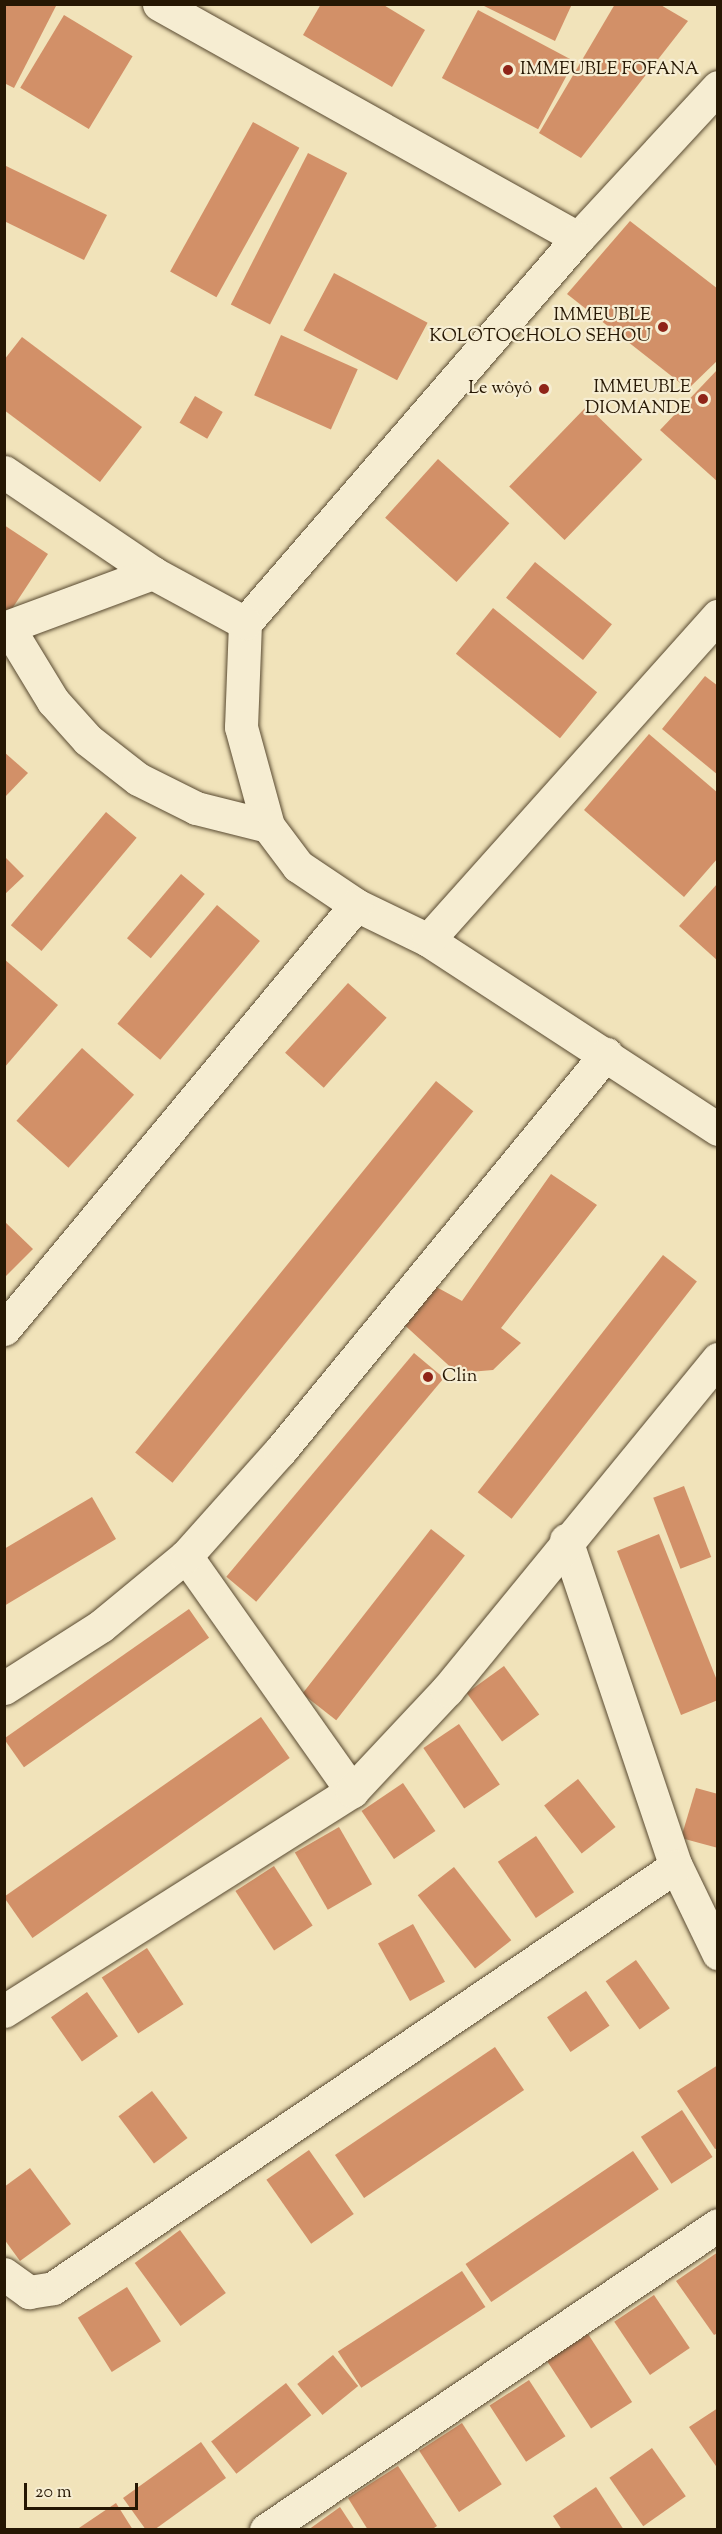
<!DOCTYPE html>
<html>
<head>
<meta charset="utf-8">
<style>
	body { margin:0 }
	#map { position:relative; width:722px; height:2534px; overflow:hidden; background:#f1e3ba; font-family:"Sorts Mill Goudy",serif }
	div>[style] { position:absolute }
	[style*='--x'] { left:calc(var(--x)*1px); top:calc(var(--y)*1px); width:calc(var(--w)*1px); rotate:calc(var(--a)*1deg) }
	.building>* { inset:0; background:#d29068; transform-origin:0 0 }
	.roads { filter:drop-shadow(0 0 2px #594a31) drop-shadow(0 0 2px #594a31) }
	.minor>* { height:33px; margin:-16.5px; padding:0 16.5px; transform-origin:16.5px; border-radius:16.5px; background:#f6edd2 }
	.dots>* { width:16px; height:16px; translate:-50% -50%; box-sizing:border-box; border:3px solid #f6edd2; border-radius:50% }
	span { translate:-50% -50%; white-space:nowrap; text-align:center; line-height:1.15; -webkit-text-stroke:4.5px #f6edd2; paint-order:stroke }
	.poi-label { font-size:18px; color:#261703 }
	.left { translate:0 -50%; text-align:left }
	.right { translate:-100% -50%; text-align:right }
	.frame { position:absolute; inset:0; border:6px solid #261703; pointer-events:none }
	.scale { position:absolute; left:24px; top:2483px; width:114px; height:27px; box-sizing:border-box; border:3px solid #261703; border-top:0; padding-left:8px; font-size:18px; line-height:21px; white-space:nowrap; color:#261703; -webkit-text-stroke:4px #f6edd2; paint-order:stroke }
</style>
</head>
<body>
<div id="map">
	<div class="building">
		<i style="clip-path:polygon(4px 4px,57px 4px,14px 88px,4px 83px)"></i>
		<i style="clip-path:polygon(321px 4px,382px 4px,425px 30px,392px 87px,303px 35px)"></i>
		<i style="clip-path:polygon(480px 4px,572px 4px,555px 41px)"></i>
		<i style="clip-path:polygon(615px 4px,659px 4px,688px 21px,581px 158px,539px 133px)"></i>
		<i style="left:478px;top:10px;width:109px;height:77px;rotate:28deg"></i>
		<i style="left:64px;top:15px;width:80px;height:85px;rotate:31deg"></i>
		<i style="left:253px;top:122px;width:53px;height:171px;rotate:29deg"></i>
		<i style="left:308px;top:153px;width:44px;height:170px;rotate:27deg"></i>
		<i style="clip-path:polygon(4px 165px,107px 215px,84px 260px,4px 221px)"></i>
		<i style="clip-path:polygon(630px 221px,718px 289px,718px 360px,688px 389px,567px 294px)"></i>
		<i style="left:334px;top:273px;width:106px;height:65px;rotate:28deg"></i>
		<i style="left:281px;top:335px;width:84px;height:66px;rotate:24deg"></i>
		<i style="clip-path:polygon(22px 337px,142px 427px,100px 482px,4px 410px,4px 360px)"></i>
		<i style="clip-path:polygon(718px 369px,718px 482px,660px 430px)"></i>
		<i style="left:195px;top:396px;width:32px;height:31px;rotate:30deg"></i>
		<i style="left:587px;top:406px;width:77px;height:112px;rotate:44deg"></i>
		<i style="left:438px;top:459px;width:96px;height:79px;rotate:42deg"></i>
		<i style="clip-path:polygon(4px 525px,48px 554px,4px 621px)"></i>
		<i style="left:535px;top:562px;width:99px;height:46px;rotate:39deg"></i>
		<i style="left:493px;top:608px;width:134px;height:59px;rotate:39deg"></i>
		<i style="clip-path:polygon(705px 676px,718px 686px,718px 775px,662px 729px)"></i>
		<i style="clip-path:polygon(649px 734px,718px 793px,718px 858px,684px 897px,584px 810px)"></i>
		<i style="clip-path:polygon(4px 752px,28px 773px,4px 798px)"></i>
		<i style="left:106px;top:812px;width:40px;height:148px;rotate:40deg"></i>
		<i style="clip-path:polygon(4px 856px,24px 876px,4px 895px)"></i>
		<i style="left:181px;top:874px;width:31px;height:84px;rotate:40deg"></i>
		<i style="clip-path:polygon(718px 883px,718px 961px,679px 926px)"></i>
		<i style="left:217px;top:905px;width:56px;height:155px;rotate:40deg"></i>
		<i style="clip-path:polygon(4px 959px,58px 1005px,4px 1068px)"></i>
		<i style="left:348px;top:983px;width:52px;height:94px;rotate:42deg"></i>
		<i style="left:82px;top:1048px;width:70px;height:98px;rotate:42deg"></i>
		<i style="left:436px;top:1081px;width:48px;height:478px;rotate:39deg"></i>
		<i style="clip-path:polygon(551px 1174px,597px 1205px,501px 1328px,521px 1343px,493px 1370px,457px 1373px,399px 1320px,429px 1283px,462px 1301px)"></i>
		<i style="clip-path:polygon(4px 1221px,33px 1249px,4px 1278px)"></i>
		<i style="left:663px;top:1255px;width:43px;height:301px;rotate:38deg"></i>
		<i style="left:414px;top:1353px;width:39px;height:292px;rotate:40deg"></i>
		<i style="left:684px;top:1486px;width:76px;height:33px;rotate:69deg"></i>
		<i style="clip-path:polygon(92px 1497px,116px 1539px,4px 1606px,4px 1549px)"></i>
		<i style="left:431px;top:1529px;width:43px;height:209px;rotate:38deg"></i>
		<i style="clip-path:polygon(659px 1534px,718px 1683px,718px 1700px,681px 1715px,617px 1551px)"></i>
		<i style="left:189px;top:1609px;width:35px;height:226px;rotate:55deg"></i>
		<i style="left:504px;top:1666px;width:60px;height:46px;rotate:54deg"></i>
		<i style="left:261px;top:1717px;width:50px;height:314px;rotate:55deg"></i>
		<i style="left:459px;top:1724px;width:73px;height:43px;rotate:56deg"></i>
		<i style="left:578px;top:1779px;width:61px;height:43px;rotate:52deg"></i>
		<i style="left:403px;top:1783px;width:58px;height:50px;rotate:56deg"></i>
		<i style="clip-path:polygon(696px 1788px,718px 1794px,718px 1848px,681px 1838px)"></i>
		<i style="left:339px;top:1827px;width:66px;height:51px;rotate:60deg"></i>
		<i style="left:536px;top:1836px;width:68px;height:46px;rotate:56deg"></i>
		<i style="left:274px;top:1866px;width:71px;height:46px;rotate:57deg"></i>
		<i style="left:454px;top:1867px;width:93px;height:46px;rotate:52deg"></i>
		<i style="left:413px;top:1924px;width:66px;height:40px;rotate:61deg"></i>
		<i style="left:147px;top:1948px;width:67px;height:54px;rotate:57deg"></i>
		<i style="left:636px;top:1960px;width:59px;height:37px;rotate:55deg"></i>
		<i style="left:586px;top:1991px;width:42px;height:47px;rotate:56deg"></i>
		<i style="left:87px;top:1992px;width:54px;height:44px;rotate:55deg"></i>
		<i style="left:495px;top:2047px;width:52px;height:193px;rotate:56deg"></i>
		<i style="clip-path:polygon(718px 2065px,718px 2148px,715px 2149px,677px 2091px)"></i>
		<i style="left:152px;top:2091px;width:59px;height:42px;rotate:53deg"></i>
		<i style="left:682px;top:2110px;width:56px;height:49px;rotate:57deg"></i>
		<i style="left:309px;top:2150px;width:78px;height:52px;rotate:55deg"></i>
		<i style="left:633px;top:2151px;width:46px;height:202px;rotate:56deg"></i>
		<i style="clip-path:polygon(30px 2168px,71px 2224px,20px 2261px,4px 2239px,4px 2187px)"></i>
		<i style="left:180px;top:2230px;width:78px;height:56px;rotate:54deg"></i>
		<i style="clip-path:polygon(718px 2252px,718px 2333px,714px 2335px,676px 2281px)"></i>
		<i style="left:462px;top:2271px;width:43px;height:148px;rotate:57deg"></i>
		<i style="left:127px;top:2287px;width:64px;height:58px;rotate:58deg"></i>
		<i style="left:654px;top:2295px;width:64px;height:48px;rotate:56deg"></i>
		<i style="left:588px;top:2334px;width:81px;height:49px;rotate:57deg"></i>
		<i style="left:333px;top:2355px;width:40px;height:46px;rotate:51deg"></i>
		<i style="left:529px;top:2380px;width:67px;height:47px;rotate:57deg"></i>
		<i style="left:286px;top:2383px;width:41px;height:95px;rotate:52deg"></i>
		<i style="clip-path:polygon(718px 2408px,718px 2469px,689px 2427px)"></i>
		<i style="left:462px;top:2423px;width:73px;height:51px;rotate:57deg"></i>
		<i style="clip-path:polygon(201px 2442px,226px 2478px,154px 2530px,146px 2530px,123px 2498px)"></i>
		<i style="left:652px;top:2448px;width:59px;height:52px;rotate:55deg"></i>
		<i style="clip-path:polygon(398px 2466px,437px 2526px,431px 2530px,368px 2530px,348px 2498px)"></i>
		<i style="clip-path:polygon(596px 2487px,624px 2530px,562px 2530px,553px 2516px)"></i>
		<i style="clip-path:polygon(116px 2503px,133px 2530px,76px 2530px)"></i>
		<i style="clip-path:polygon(340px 2507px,355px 2530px,308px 2530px)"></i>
	</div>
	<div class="roads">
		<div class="minor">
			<i style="--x:159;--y:4;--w:480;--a:29.2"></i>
			<i style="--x:718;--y:87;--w:206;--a:132.8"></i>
			<i style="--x:578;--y:238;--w:509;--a:130.86"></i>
			<i style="--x:245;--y:623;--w:104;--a:92.2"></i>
			<i style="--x:241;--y:727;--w:103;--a:74.7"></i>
			<i style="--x:268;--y:826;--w:50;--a:53.1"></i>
			<i style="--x:298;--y:866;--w:70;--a:33.9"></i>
			<i style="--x:356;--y:905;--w:80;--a:25.9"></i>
			<i style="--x:428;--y:940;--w:346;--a:33.1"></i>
			<i style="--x:4;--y:472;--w:180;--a:34.1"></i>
			<i style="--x:153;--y:573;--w:105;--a:28.5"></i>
			<i style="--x:8;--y:627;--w:87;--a:58.7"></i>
			<i style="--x:53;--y:701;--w:52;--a:48.1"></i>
			<i style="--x:88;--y:740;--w:63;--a:38"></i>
			<i style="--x:138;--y:779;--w:65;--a:26.6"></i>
			<i style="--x:196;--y:808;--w:74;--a:14"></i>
			<i style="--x:4;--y:628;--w:159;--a:-20.3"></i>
			<i style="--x:428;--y:940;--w:435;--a:-48.2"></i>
			<i style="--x:4;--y:1329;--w:551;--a:-50.3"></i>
			<i style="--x:566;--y:1540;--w:344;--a:71.4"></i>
			<i style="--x:676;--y:1866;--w:97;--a:64.2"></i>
			<i style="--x:186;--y:1556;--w:288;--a:54.8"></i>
			<i style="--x:4;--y:1688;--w:115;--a:-32.6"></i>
			<i style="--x:101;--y:1626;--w:110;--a:-39.5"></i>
			<i style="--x:186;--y:1556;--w:141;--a:-48.2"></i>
			<i style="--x:280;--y:1451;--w:514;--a:-50.61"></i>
			<i style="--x:4;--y:2011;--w:412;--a:-32.3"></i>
			<i style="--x:352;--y:1791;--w:139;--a:-46.8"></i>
			<i style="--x:447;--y:1690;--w:428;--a:-50.7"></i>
			<i style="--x:4;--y:2274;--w:31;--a:36"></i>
			<i style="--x:29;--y:2292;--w:24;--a:-9"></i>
			<i style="--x:53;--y:2288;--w:752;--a:-34.11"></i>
			<i style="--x:266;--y:2530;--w:545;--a:-34.01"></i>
		</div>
	</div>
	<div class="dots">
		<i style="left:508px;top:70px;background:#8f2418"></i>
		<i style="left:663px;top:327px;background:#8f2418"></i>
		<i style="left:544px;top:389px;background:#8f2418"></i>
		<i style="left:703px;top:399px;background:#8f2418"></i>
		<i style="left:428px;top:1377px;background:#8f2418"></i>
	</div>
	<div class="poi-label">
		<span class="left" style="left:520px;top:70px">IMMEUBLE FOFANA</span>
		<span class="right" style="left:651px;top:327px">IMMEUBLE<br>KOLOTOCHOLO SEHOU</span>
		<span class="right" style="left:532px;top:389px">Le wôyô</span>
		<span class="right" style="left:691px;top:399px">IMMEUBLE<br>DIOMANDE</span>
		<span class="left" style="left:442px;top:1377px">Clin</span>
	</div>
	<div class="frame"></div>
	<div class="scale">20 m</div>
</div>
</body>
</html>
